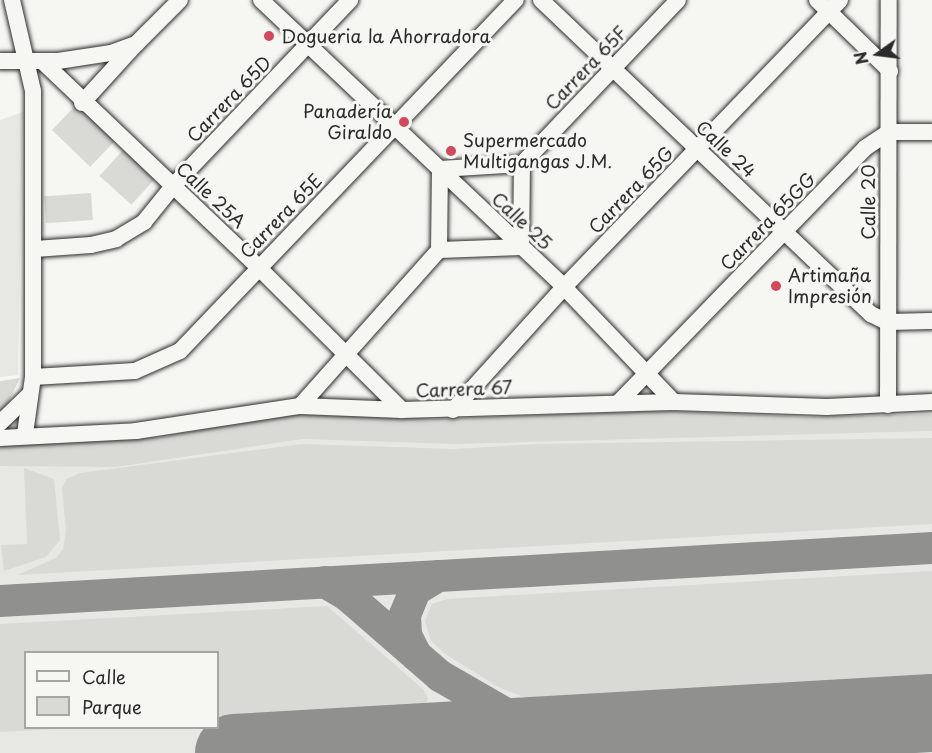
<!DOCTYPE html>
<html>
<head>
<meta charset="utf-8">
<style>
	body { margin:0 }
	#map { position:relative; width:932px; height:753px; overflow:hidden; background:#f6f6f2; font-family:"Playpen Sans",sans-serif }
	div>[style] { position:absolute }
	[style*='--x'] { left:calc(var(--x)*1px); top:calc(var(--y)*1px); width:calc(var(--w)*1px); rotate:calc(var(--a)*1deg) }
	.built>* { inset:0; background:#e7e7e3 }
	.green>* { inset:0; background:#d9d9d5; transform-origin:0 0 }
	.taxiway>* { height:32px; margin:-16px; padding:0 16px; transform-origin:16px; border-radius:16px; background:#90908e }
	.runway>* { height:78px; margin:-39px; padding:0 39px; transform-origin:39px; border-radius:39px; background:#90908e }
	.roads { filter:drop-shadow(0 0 2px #2b2b2b) drop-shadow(0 0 2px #2b2b2b) }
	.minor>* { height:16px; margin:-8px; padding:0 8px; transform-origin:8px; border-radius:8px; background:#f6f6f2 }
	.dots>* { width:16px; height:16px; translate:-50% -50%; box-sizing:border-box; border:3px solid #f6f6f2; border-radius:50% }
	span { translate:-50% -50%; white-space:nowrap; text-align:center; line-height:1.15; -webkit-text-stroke:6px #f6f6f2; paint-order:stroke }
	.poi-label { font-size:18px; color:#2b2b2b }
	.left { translate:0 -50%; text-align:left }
	.right { translate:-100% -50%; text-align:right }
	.street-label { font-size:18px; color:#2b2b2b }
	.legend { position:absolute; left:24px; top:651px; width:195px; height:78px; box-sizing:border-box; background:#f6f6f2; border:2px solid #a5a5a2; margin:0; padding:8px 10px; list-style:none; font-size:18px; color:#2b2b2b }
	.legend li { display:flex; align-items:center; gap:12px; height:30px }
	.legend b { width:30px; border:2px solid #a5a5a2 }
	.north { position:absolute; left:848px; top:24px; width:60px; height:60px; -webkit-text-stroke:4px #f6f6f2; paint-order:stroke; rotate:256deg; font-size:16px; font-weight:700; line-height:24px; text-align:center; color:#2b2b2b }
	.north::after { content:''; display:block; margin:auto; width:21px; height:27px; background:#2b2b2b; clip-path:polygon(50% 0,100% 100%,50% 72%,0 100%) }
</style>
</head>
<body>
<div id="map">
	<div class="built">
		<i style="clip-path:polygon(23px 112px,18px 375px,0 377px,0 120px)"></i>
		<i style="clip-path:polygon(evenodd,932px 422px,932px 753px,0 753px,0 456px,265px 426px,932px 422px,26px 652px,218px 652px,218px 728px,26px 728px,26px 652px)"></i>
	</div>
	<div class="green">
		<i style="left:77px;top:104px;width:53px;height:36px;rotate:44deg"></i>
		<i style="left:123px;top:150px;width:43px;height:35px;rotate:42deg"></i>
		<i style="left:91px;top:193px;width:27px;height:47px;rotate:86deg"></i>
		<i style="clip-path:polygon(20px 378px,8px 403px,0 412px,0 381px)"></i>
		<i style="clip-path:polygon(667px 411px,806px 417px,932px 414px,932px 431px,454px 444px,303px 439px,116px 467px,0 466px,0 447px,13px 444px,162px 437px,274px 416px,314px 413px,433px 419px)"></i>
		<i style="clip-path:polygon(932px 438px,932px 524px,17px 575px,56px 558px,63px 549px,66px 530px,62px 489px,66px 479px,80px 473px,302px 444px,454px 449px,539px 444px)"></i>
		<i style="clip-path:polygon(24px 468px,54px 479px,60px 540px,46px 557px,4px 571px,1px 545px,27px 544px)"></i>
		<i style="clip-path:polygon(932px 571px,932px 676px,532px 700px,498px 687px,444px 653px,431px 641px,425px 621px,432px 604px,447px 599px)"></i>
		<i style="clip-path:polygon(327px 606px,424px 690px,428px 699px,425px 704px,218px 719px,218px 652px,26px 652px,26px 728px,76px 728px,0 732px,0 624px)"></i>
	</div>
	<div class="taxiway">
		<i style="--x:325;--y:582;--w:27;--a:31"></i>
		<i style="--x:348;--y:596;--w:122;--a:41"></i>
		<i style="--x:440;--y:676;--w:119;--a:29.8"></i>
		<i style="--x:0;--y:601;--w:934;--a:-3.25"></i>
		<i style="--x:416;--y:655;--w:22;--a:-117"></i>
		<i style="--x:406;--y:635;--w:20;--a:-93"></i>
		<i style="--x:405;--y:615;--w:27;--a:-68"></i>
		<i style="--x:415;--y:590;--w:27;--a:-31"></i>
	</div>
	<div class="runway">
		<i style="--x:234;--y:753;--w:699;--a:-3.28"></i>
	</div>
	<div class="roads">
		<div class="minor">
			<i style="--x:12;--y:0;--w:93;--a:77"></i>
			<i style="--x:33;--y:91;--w:286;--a:90"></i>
			<i style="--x:33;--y:377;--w:58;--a:98"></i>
			<i style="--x:261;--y:0;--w:417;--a:43.4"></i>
			<i style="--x:564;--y:287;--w:159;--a:46.3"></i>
			<i style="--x:541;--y:0;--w:456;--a:43.6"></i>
			<i style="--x:871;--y:314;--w:18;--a:27"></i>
			<i style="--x:887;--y:322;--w:45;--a:-1.3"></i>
			<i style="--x:817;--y:0;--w:102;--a:44.2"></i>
			<i style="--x:0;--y:61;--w:58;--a:0"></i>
			<i style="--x:58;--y:61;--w:54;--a:-8.6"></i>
			<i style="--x:111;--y:53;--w:27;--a:-20"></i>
			<i style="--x:136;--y:44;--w:62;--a:-45"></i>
			<i style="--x:42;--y:61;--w:298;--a:43.6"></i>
			<i style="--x:258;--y:267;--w:203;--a:44.8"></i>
			<i style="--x:82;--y:103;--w:77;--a:-47.6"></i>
			<i style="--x:35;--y:249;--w:56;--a:-4.1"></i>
			<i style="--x:91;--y:245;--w:26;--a:-13"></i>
			<i style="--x:116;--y:239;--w:33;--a:-31"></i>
			<i style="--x:144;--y:222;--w:46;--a:-51.1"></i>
			<i style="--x:173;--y:186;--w:257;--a:-46.4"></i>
			<i style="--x:439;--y:250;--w:82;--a:-2.1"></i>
			<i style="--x:521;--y:247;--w:83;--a:-89.3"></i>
			<i style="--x:33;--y:377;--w:102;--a:-3.4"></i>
			<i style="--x:135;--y:371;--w:49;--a:-24"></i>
			<i style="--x:180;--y:351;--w:486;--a:-46.3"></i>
			<i style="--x:618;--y:403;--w:355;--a:-45.9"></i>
			<i style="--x:865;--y:148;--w:29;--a:-34"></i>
			<i style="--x:889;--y:132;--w:43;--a:0"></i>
			<i style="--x:888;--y:405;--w:405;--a:-89.9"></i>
			<i style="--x:300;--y:406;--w:209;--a:-48.3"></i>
			<i style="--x:439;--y:250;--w:81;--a:-89.3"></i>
			<i style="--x:440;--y:169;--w:82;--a:-3.5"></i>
			<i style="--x:522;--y:164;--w:226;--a:-46.4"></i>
			<i style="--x:453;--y:410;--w:166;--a:-47.9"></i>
			<i style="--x:564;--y:287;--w:398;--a:-46.1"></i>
			<i style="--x:0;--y:423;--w:40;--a:-44"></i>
			<i style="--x:0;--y:438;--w:136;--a:-2.9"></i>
			<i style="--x:136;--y:431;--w:166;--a:-8.7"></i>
			<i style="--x:300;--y:406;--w:102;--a:2.2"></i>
			<i style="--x:402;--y:410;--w:272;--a:-1.7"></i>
			<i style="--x:674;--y:402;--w:153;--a:1.9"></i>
			<i style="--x:827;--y:407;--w:105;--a:-2.7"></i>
		</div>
	</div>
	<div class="dots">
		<i style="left:269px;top:36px;background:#d1495b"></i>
		<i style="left:404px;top:122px;background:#d1495b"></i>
		<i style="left:451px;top:151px;background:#d1495b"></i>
		<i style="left:776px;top:286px;background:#d1495b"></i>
	</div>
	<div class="poi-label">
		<span class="left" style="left:281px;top:36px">Dogueria la Ahorradora</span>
		<span class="right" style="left:392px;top:122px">Panadería<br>Giraldo</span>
		<span class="left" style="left:463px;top:151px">Supermercado<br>Multigangas J.M.</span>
		<span class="left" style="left:788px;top:286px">Artimaña<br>Impresión</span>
	</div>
	<div class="street-label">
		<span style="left:586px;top:68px;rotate:-46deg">Carrera 65F</span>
		<span style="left:229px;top:99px;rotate:-46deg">Carrera 65D</span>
		<span style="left:726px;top:149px;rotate:43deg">Calle 24</span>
		<span style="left:631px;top:190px;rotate:-46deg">Carrera 65G</span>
		<span style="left:211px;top:195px;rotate:43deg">Calle 25A</span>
		<span style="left:868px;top:202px;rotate:-90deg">Calle 20</span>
		<span style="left:281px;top:216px;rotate:-46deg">Carrera 65E</span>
		<span style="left:522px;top:221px;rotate:43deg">Calle 25</span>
		<span style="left:768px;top:221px;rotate:-46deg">Carrera 65GG</span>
		<span style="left:464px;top:389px;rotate:-2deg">Carrera 67</span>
	</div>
	<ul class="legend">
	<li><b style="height:8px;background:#f6f6f2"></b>Calle</li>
	<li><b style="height:16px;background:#d9d9d5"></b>Parque</li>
	</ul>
	<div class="north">N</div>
</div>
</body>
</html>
